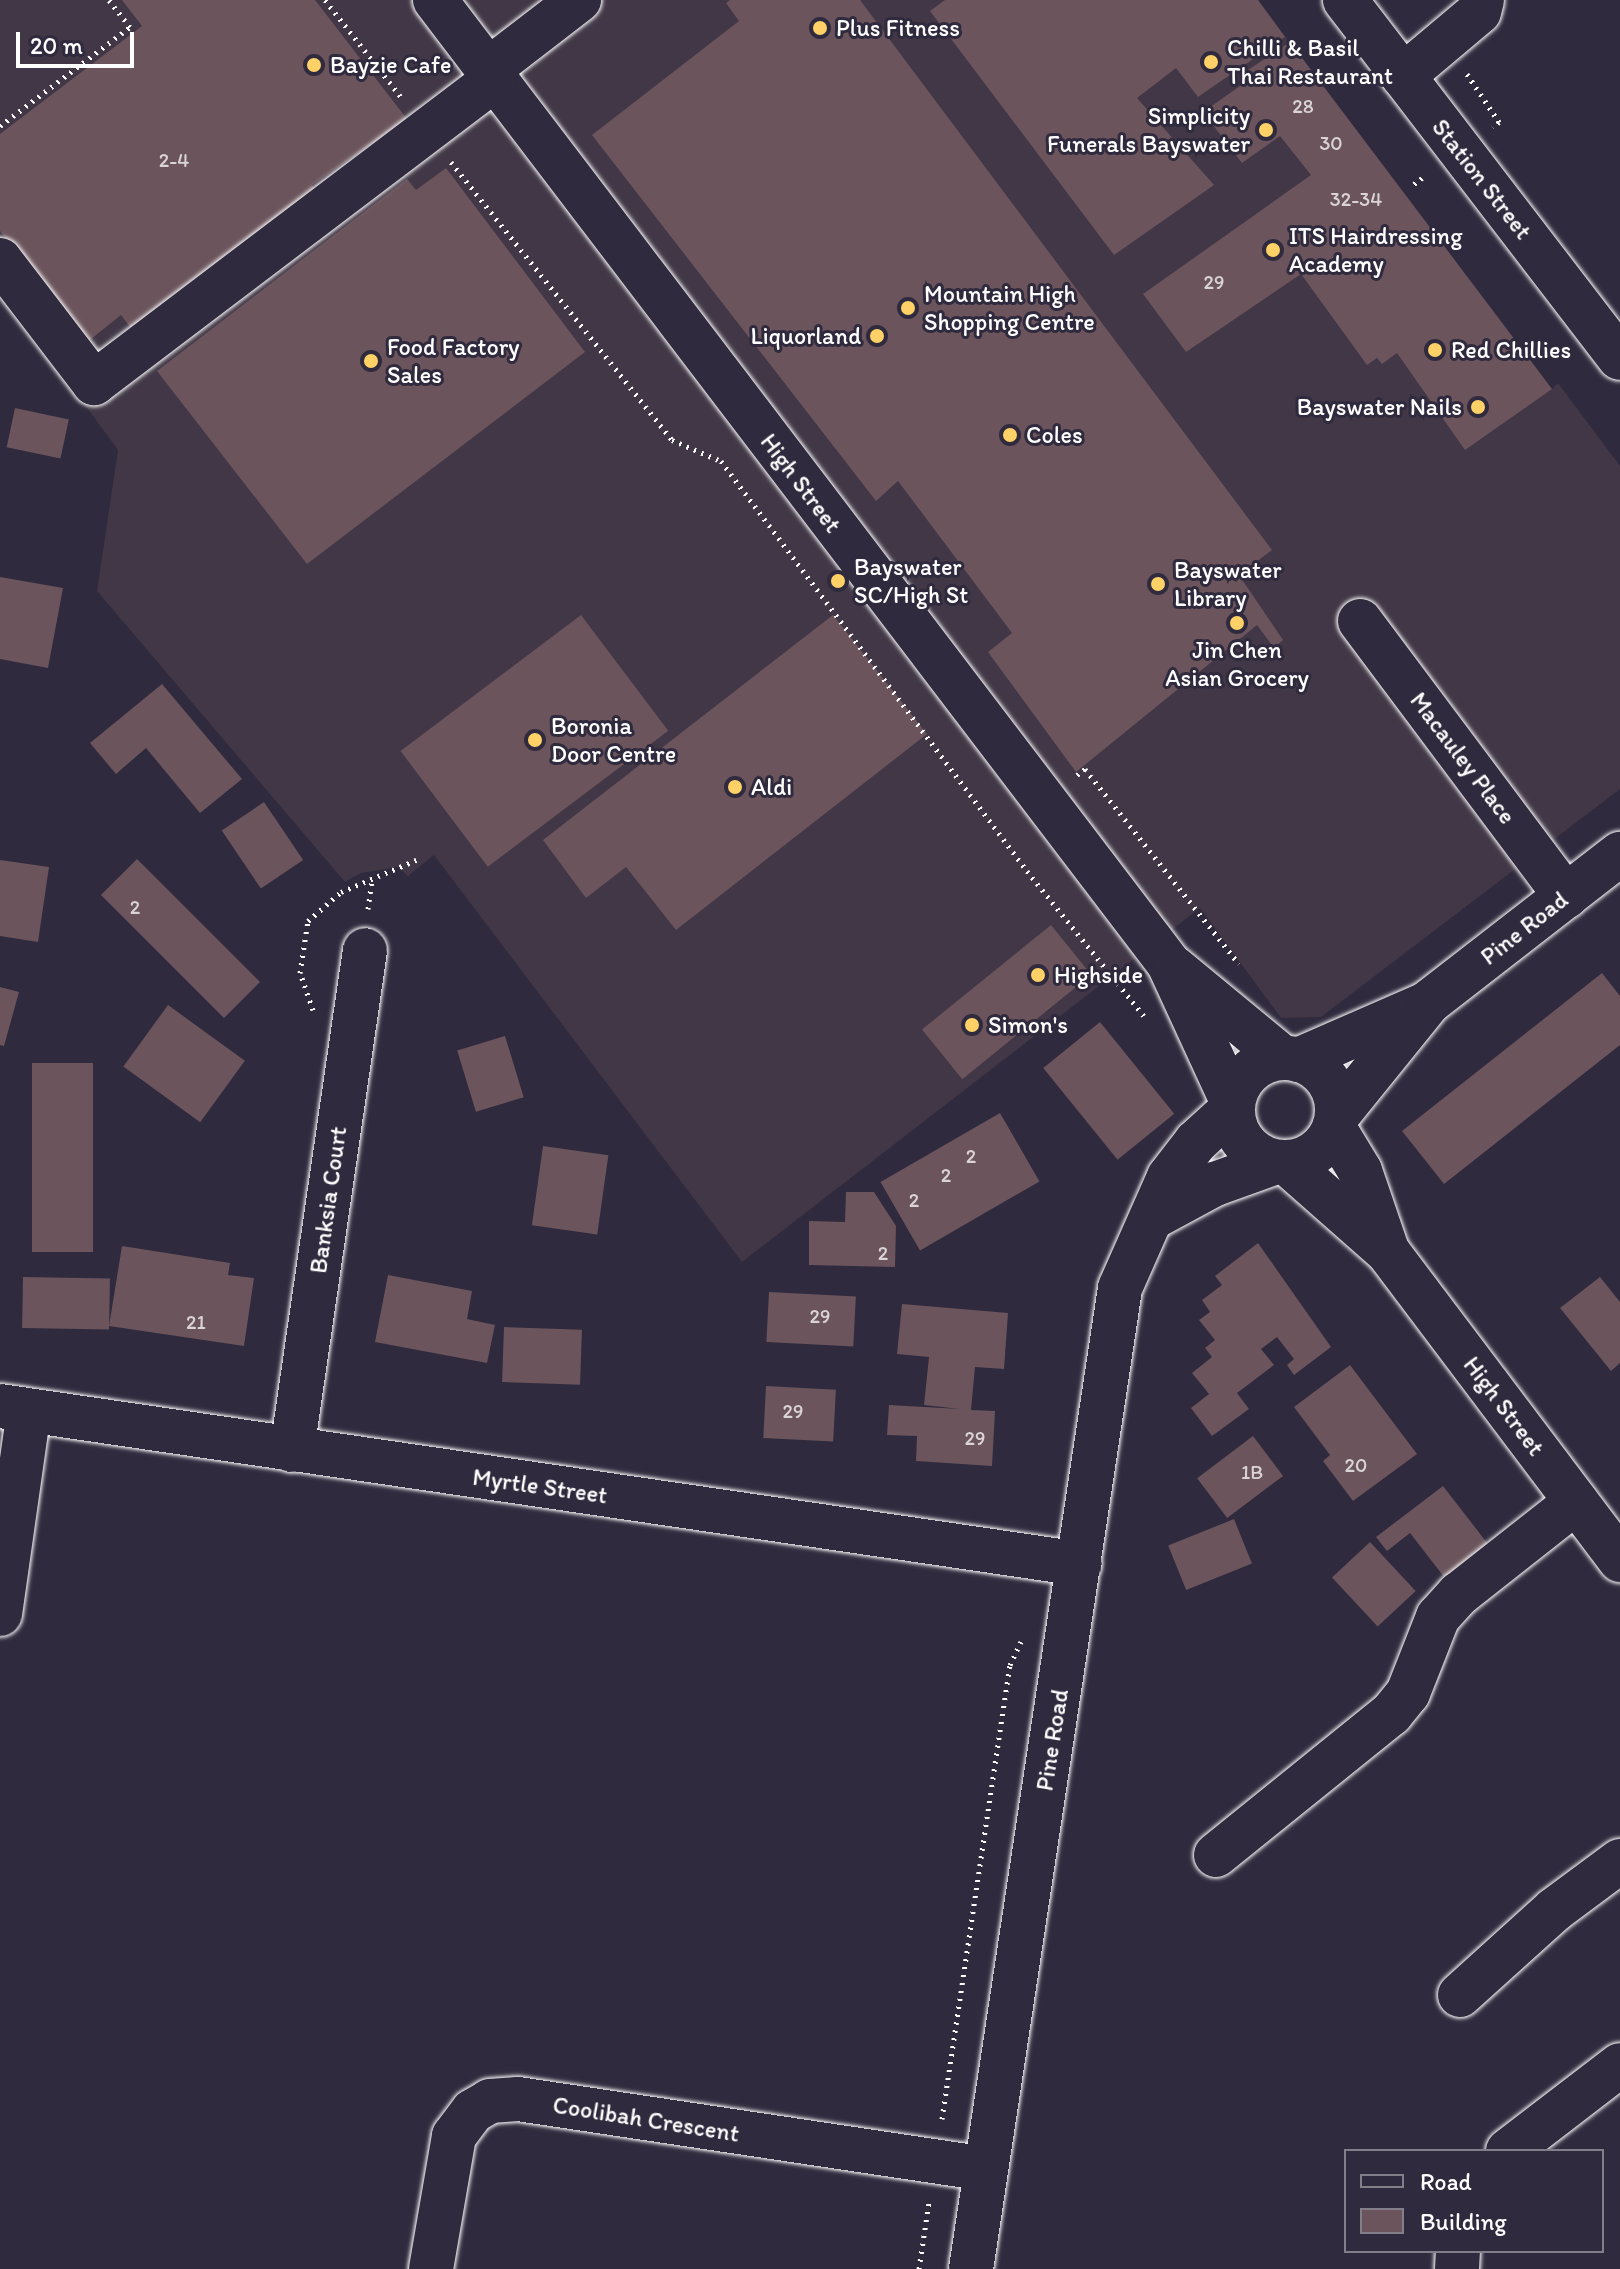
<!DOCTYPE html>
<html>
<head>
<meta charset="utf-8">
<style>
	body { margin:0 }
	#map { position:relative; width:1620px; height:2269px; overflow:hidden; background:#2f2a3d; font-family:Itim,sans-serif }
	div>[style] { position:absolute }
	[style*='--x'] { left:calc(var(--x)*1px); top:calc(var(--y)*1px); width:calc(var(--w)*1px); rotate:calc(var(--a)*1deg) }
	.built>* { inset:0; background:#413746 }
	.building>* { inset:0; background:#6b545c; transform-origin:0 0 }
	.path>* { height:5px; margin-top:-2.5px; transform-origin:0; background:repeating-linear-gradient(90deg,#fff 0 2px,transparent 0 8px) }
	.roads { filter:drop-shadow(0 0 2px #fff) drop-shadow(0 0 2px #fff) }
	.minor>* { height:44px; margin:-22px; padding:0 22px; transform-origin:22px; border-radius:22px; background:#2f2a3d }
	.minor>.ring { margin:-22px; padding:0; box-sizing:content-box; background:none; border:44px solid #2f2a3d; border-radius:50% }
	.major>* { height:44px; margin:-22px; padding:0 22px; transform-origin:22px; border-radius:22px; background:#2f2a3d }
	.dots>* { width:22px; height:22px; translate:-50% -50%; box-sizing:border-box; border:4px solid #2f2a3d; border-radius:50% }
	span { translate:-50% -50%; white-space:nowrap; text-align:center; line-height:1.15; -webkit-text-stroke:6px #2f2a3d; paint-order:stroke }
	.number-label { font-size:20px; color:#dad4d6 }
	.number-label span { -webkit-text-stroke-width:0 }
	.poi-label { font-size:24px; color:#fff }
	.left { translate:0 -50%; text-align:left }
	.right { translate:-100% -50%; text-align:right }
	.street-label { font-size:24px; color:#fff }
	.legend { position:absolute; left:1344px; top:2149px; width:260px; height:104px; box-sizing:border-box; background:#2f2a3d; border:2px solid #827f8b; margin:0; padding:10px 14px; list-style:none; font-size:24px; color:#fff }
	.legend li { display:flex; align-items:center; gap:16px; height:40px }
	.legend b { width:40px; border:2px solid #827f8b }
	.scale { position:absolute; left:16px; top:32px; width:118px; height:36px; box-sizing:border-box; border:4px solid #fff; border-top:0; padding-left:10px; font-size:24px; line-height:28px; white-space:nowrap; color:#fff; -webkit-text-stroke:6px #2f2a3d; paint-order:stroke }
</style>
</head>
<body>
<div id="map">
	<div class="built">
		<i style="clip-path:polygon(0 0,1258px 0,1552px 389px,1558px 383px,1620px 466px,1620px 789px,1321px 1017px,1281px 1018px,1200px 908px,742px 1262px,434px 855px,408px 876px,398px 867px,361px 873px,345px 882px,97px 591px,118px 450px,0 289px)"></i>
	</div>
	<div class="building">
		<i style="clip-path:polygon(122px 0,315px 0,407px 119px,312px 185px,316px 192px,137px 336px,121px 315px,86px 343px,0 231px,0 134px,142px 26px)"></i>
		<i style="clip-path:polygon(730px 0,860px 0,1272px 550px,1239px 575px,1283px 640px,1274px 648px,1257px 625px,1076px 772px,988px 652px,1012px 633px,898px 481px,876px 501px,592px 135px,739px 21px,726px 3px)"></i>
		<i style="clip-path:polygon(945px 0,1258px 0,1285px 37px,1198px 97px,1176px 68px,1137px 98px,1214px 185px,1114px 255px,930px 11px)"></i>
		<i style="clip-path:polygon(1290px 42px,1552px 389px,1465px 450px,1397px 353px,1382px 364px,1377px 358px,1367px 365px,1301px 274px,1186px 352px,1143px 294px,1311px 175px,1280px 136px,1242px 163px,1203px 112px,1250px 79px,1245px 72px)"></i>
		<i style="clip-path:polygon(446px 168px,585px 352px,307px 564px,157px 371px,407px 179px,416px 190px)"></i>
		<i style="left:15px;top:408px;width:55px;height:40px;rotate:12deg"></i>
		<i style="clip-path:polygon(0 577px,63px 588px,48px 668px,0 659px)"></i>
		<i style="left:581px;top:615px;width:145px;height:226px;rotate:53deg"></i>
		<i style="clip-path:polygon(833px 615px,927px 734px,676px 930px,626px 867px,586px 898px,543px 840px)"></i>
		<i style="clip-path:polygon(162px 684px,242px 779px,200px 813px,146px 748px,116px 774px,90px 743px)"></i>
		<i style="left:264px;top:802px;width:70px;height:51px;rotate:56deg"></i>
		<i style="left:137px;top:859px;width:174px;height:51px;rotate:45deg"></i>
		<i style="clip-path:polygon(0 860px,49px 867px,38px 942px,0 936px)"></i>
		<i style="left:1051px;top:925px;width:64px;height:166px;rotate:51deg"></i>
		<i style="clip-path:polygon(1602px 973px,1620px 996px,1620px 1045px,1444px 1184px,1402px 1131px)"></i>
		<i style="clip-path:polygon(0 987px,19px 992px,4px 1046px,0 1045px)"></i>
		<i style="left:168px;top:1005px;width:95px;height:76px;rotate:36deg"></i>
		<i style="left:1100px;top:1022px;width:118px;height:73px;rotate:51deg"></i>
		<i style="left:505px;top:1036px;width:64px;height:50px;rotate:73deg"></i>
		<i style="left:32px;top:1063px;width:61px;height:189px"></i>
		<i style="left:1000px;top:1113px;width:79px;height:138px;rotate:60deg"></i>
		<i style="left:543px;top:1146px;width:66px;height:80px;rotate:8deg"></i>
		<i style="clip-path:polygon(846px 1192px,874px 1192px,896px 1226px,895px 1267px,809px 1265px,809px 1221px,845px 1222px)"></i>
		<i style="clip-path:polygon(1258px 1243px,1331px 1347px,1294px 1375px,1287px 1365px,1294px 1359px,1277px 1337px,1261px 1349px,1274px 1365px,1237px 1393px,1249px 1409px,1212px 1436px,1191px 1408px,1209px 1394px,1192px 1373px,1212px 1357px,1205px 1348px,1215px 1340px,1199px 1320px,1210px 1312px,1202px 1300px,1222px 1285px,1215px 1276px)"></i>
		<i style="clip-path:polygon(122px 1246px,230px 1263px,228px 1275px,254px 1278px,244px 1346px,109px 1326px)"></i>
		<i style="clip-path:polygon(388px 1275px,472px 1291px,467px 1319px,495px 1325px,487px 1363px,375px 1342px)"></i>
		<i style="left:23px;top:1277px;width:87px;height:51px;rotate:1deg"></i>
		<i style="clip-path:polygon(1600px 1277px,1620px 1302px,1620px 1363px,1611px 1371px,1560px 1308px)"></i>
		<i style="left:769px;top:1292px;width:87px;height:50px;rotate:3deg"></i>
		<i style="clip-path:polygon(902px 1304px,1008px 1313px,1004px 1369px,975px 1367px,971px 1410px,995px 1411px,992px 1466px,916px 1461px,917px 1436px,887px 1435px,889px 1405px,960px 1409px,924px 1405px,929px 1357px,897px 1354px)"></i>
		<i style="left:504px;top:1327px;width:78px;height:55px;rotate:2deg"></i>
		<i style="clip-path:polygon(1350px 1365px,1417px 1454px,1353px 1501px,1323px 1461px,1330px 1455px,1294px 1407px)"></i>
		<i style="left:766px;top:1386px;width:70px;height:52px;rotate:3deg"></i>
		<i style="left:1253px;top:1436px;width:50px;height:70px;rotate:53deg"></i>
		<i style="clip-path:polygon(1443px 1486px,1491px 1548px,1448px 1582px,1410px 1533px,1387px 1551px,1376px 1537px)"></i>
		<i style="left:1234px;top:1519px;width:48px;height:71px;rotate:68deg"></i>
		<i style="left:1370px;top:1542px;width:67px;height:52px;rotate:47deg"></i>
	</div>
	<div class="path">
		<i style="--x:325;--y:0;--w:123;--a:51.9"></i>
		<i style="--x:1467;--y:74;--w:58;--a:56.3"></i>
		<i style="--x:1499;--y:122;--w:8;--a:140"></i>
		<i style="--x:0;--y:126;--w:163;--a:-37.3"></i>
		<i style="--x:130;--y:27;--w:34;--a:-128"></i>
		<i style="--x:451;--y:162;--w:355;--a:51.5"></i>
		<i style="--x:672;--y:440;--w:53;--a:23.2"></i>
		<i style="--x:721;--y:461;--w:512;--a:53.26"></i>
		<i style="--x:1027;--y:871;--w:186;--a:51.1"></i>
		<i style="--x:1414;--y:184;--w:15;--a:-37"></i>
		<i style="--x:1077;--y:775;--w:10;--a:-37"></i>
		<i style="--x:1085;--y:769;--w:248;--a:51.7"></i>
		<i style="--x:368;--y:909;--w:29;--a:-82"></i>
		<i style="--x:313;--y:1010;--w:39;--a:-109"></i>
		<i style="--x:300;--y:973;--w:53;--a:-81.3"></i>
		<i style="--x:308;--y:921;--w:44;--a:-41.3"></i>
		<i style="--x:341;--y:892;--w:82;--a:-23.1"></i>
		<i style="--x:942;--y:2119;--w:459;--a:-81.5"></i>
		<i style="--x:1010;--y:1665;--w:26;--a:-65"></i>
		<i style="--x:919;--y:2269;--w:68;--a:-81.5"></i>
	</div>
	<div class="roads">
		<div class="minor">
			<i style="--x:435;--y:0;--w:1212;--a:52.71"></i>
			<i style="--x:1169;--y:964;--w:153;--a:65.3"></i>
			<i style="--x:488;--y:70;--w:115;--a:-37.6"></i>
			<i style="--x:1403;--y:76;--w:99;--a:-40.1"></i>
			<i style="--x:1479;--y:12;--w:12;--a:-76"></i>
			<i style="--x:0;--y:260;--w:155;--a:52.6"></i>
			<i style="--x:94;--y:383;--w:503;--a:-37.17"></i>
			<i style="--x:1360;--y:621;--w:344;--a:53.2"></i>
			<i style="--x:1174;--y:968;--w:141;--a:39.5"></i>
			<i class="ring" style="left:1233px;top:1058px;width:60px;height:60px"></i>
			<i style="--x:1298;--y:1060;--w:137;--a:-23.6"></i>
			<i style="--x:1337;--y:1116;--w:146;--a:-51.1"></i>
			<i style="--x:1429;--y:1002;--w:242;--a:-37.8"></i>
			<i style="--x:1334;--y:1128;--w:50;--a:58.8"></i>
			<i style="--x:1360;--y:1171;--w:83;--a:71.1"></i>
			<i style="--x:1287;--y:1163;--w:135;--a:41.4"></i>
			<i style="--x:1388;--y:1252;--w:386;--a:53"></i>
			<i style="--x:1152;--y:1218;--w:72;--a:-28.4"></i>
			<i style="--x:1215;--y:1184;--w:65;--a:-19.8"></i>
			<i style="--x:0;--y:1406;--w:1091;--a:8.32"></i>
			<i style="--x:292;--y:1450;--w:505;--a:-81.69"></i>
			<i style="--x:0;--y:1614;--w:205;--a:-81.9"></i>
			<i style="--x:1216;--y:1855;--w:225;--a:-38.9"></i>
			<i style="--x:1391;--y:1714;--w:27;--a:-51"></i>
			<i style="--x:1408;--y:1693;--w:82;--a:-68.5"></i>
			<i style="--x:1438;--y:1617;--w:31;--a:-48"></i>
			<i style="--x:1459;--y:1594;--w:149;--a:-38.2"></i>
			<i style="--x:1460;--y:1995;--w:127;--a:-42.1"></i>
			<i style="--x:1554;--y:1910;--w:82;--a:-36.6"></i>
			<i style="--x:1508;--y:2151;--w:141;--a:-37.5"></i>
			<i style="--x:431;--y:2269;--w:135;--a:-80.2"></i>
			<i style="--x:454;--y:2136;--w:31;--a:-53"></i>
			<i style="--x:473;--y:2111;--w:20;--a:-30"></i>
			<i style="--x:490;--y:2101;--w:28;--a:-4"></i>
			<i style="--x:518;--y:2099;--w:473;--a:8.5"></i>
			<i style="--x:971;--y:2269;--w:992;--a:-81.36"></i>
			<i style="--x:1120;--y:1288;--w:121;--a:-66.2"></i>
			<i style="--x:1169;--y:1177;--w:44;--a:-52.4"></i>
			<i style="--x:1196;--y:1142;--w:49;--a:-42.5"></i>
			<i style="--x:1457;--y:2269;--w:18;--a:-87"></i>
		</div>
		<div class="major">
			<i style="--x:1345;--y:0;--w:451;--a:52.5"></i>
		</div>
	</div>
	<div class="dots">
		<i style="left:820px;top:28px;background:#ffd166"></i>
		<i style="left:1211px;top:62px;background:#ffd166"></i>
		<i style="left:314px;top:65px;background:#ffd166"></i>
		<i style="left:1266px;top:130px;background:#ffd166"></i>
		<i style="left:1273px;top:250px;background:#ffd166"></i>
		<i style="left:908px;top:308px;background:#ffd166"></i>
		<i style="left:877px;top:336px;background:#ffd166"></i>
		<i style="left:1435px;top:350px;background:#ffd166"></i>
		<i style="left:371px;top:361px;background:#ffd166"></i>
		<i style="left:1478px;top:407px;background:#ffd166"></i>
		<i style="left:1010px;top:435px;background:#ffd166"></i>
		<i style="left:838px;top:581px;background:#ffd166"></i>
		<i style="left:1158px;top:584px;background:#ffd166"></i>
		<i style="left:1237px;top:623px;background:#ffd166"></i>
		<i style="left:535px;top:740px;background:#ffd166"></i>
		<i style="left:735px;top:787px;background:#ffd166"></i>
		<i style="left:1038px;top:975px;background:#ffd166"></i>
		<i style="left:972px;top:1025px;background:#ffd166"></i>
	</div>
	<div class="number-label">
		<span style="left:1303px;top:106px">28</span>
		<span style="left:1331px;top:143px">30</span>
		<span style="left:174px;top:160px">2-4</span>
		<span style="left:1356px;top:199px">32-34</span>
		<span style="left:1214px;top:282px">29</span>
		<span style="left:135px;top:907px">2</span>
		<span style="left:971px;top:1156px">2</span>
		<span style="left:946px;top:1175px">2</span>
		<span style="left:914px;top:1200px">2</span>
		<span style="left:883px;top:1253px">2</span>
		<span style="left:820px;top:1316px">29</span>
		<span style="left:196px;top:1322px">21</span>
		<span style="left:793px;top:1411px">29</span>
		<span style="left:975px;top:1438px">29</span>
		<span style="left:1356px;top:1465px">20</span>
		<span style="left:1252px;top:1472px">1B</span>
	</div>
	<div class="poi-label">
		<span class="left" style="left:836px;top:28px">Plus Fitness</span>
		<span class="left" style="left:1227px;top:62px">Chilli &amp; Basil<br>Thai Restaurant</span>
		<span class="left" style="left:330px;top:65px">Bayzie Cafe</span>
		<span class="right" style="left:1250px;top:130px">Simplicity<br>Funerals Bayswater</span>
		<span class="left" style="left:1289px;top:250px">ITS Hairdressing<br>Academy</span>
		<span class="left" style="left:924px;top:308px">Mountain High<br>Shopping Centre</span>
		<span class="right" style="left:861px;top:336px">Liquorland</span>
		<span class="left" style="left:387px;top:361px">Food Factory<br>Sales</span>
		<span class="left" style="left:1451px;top:350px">Red Chillies</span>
		<span class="right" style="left:1462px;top:407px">Bayswater Nails</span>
		<span class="left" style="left:1026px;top:435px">Coles</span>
		<span class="left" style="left:854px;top:581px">Bayswater<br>SC/High St</span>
		<span class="left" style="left:1174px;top:584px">Bayswater<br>Library</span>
		<span style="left:1237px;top:664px">Jin Chen<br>Asian Grocery</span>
		<span class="left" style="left:551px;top:740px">Boronia<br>Door Centre</span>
		<span class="left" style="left:751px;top:787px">Aldi</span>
		<span class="left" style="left:1054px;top:975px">Highside</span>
		<span class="left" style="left:988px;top:1025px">Simon's</span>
	</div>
	<div class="street-label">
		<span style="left:1482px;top:179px;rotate:52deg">Station Street</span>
		<span style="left:801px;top:483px;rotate:53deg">High Street</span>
		<span style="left:1463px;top:758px;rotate:53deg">Macauley Place</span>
		<span style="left:1524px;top:928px;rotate:-38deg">Pine Road</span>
		<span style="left:328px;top:1200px;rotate:-82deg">Banksia Court</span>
		<span style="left:1504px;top:1406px;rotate:53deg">High Street</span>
		<span style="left:540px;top:1486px;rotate:8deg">Myrtle Street</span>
		<span style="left:1052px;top:1740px;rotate:-81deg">Pine Road</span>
		<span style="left:646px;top:2119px;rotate:9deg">Coolibah Crescent</span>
	</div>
	<ul class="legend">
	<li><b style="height:10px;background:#2f2a3d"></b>Road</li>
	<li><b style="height:22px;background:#6b545c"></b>Building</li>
	</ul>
	<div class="scale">20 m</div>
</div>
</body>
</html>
